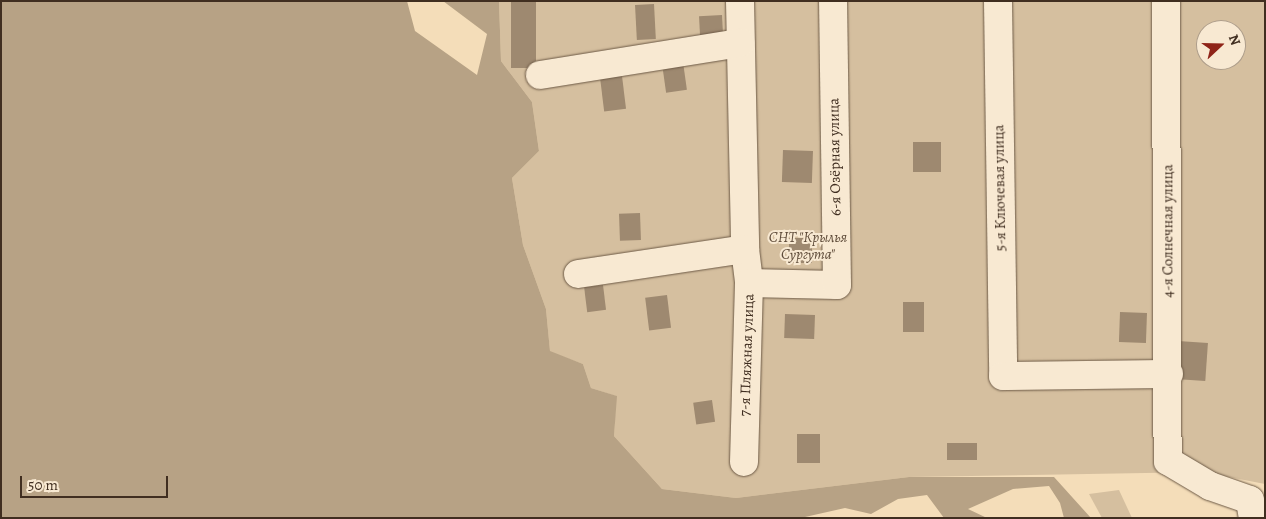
<!DOCTYPE html>
<html>
<head>
<meta charset="utf-8">
<style>
	body { margin:0 }
	#map { position:relative; width:1266px; height:519px; overflow:hidden; background:#f4ddb9; font-family:Alegreya,serif }
	div>[style] { position:absolute }
	[style*='--x'] { left:calc(var(--x)*1px); top:calc(var(--y)*1px); width:calc(var(--w)*1px); rotate:calc(var(--a)*1deg) }
	.green>* { inset:0; background:#d5bf9f }
	.water>* { inset:0; background:#b7a285 }
	.building>* { inset:0; background:#9e8970; transform-origin:0 0 }
	.roads { filter:drop-shadow(0 0 1px #6d5a46) drop-shadow(0 0 1px #6d5a46) }
	.minor>* { height:28px; margin:-14px; padding:0 14px; transform-origin:14px; border-radius:14px; background:#f8e9d2 }
	span { translate:-50% -50%; white-space:nowrap; text-align:center; line-height:1.15; -webkit-text-stroke:4px #f8e9d2; paint-order:stroke }
	.street-label { font-size:15px; color:#402e20 }
	.park-label { font-size:15px; color:#5e4b39; font-style:italic }
	.frame { position:absolute; inset:0; border:2px solid #402e20; pointer-events:none }
	.north { position:absolute; left:1196px; top:20px; width:50px; height:50px; box-sizing:border-box; background:#f8e9d2; border:1px solid #ae9e8b; border-radius:50%; rotate:69deg; font-size:14px; font-weight:700; line-height:20px; text-align:center; color:#402e20 }
	.north::after { content:''; display:block; margin:auto; width:18px; height:22px; background:#8f2418; clip-path:polygon(50% 0,100% 100%,50% 72%,0 100%) }
	.scale { position:absolute; left:20px; top:476px; width:148px; height:22px; box-sizing:border-box; border:2px solid #402e20; border-top:0; padding-left:6px; font-size:15px; line-height:18px; white-space:nowrap; color:#402e20; -webkit-text-stroke:4px #f8e9d2; paint-order:stroke }
</style>
</head>
<body>
<div id="map">
	<div class="green">
		<i style="clip-path:polygon(evenodd,499px 1px,1265px 1px,1265px 484px,1203px 472px,909px 477px,736px 498px,662px 489px,614px 436px,616px 396px,591px 388px,583px 364px,550px 352px,546px 309px,523px 245px,512px 178px,539px 151px,532px 102px,501px 61px,499px 1px,1206px 30px,1236px 30px,1236px 60px,1206px 60px,1206px 30px)"></i>
		<i style="clip-path:polygon(1119px 490px,1132px 518px,1102px 518px,1089px 494px)"></i>
	</div>
	<div class="water">
		<i style="clip-path:polygon(1px 1px,407px 1px,415px 31px,477px 75px,487px 34px,443px 1px,499px 1px,501px 61px,532px 102px,539px 151px,512px 178px,523px 245px,546px 309px,550px 351px,583px 364px,591px 388px,617px 396px,614px 436px,662px 489px,736px 498px,909px 477px,1054px 477px,1091px 518px,1064px 518px,1060px 503px,1049px 486px,1013px 489px,968px 509px,987px 518px,944px 518px,927px 495px,898px 499px,871px 514px,845px 508px,805px 517px,1px 518px)"></i>
	</div>
	<div class="building">
		<i style="left:511px;top:1px;width:25px;height:67px"></i>
		<i style="left:654px;top:4px;width:35px;height:19px;rotate:87deg"></i>
		<i style="left:722px;top:15px;width:19px;height:23px;rotate:87deg"></i>
		<i style="left:683px;top:62px;width:28px;height:21px;rotate:82deg"></i>
		<i style="left:622px;top:76px;width:33px;height:22px;rotate:83deg"></i>
		<i style="left:913px;top:142px;width:28px;height:30px"></i>
		<i style="left:783px;top:150px;width:30px;height:32px;rotate:2deg"></i>
		<i style="left:640px;top:213px;width:27px;height:21px;rotate:88deg"></i>
		<i style="left:789px;top:238px;width:23px;height:25px"></i>
		<i style="left:603px;top:285px;width:25px;height:19px;rotate:83deg"></i>
		<i style="left:667px;top:295px;width:33px;height:22px;rotate:83deg"></i>
		<i style="left:903px;top:302px;width:21px;height:30px"></i>
		<i style="left:1120px;top:312px;width:27px;height:30px;rotate:2deg"></i>
		<i style="left:785px;top:314px;width:30px;height:24px;rotate:2deg"></i>
		<i style="left:1178px;top:341px;width:30px;height:38px;rotate:4deg"></i>
		<i style="left:712px;top:400px;width:22px;height:19px;rotate:82deg"></i>
		<i style="left:797px;top:434px;width:23px;height:29px"></i>
		<i style="left:947px;top:443px;width:30px;height:17px"></i>
	</div>
	<div class="roads">
		<div class="minor">
			<i style="--x:740;--y:1;--w:248;--a:88.8"></i>
			<i style="--x:745;--y:249;--w:34;--a:83"></i>
			<i style="--x:749;--y:283;--w:179;--a:91.6"></i>
			<i style="--x:998;--y:1;--w:375;--a:89.2"></i>
			<i style="--x:1003;--y:376;--w:166;--a:-0.7"></i>
			<i style="--x:1166;--y:1;--w:460;--a:89.8"></i>
			<i style="--x:1168;--y:461;--w:49;--a:30.8"></i>
			<i style="--x:1210;--y:486;--w:42;--a:19.3"></i>
			<i style="--x:1250;--y:500;--w:18;--a:81"></i>
			<i style="--x:540;--y:75;--w:203;--a:-9.1"></i>
			<i style="--x:578;--y:274;--w:169;--a:-8.5"></i>
			<i style="--x:749;--y:283;--w:88;--a:1.3"></i>
			<i style="--x:837;--y:285;--w:284;--a:-90.8"></i>
		</div>
	</div>
	<div class="street-label">
		<span style="left:835px;top:157px;rotate:-91deg">6-я Озёрная улица</span>
		<span style="left:1000px;top:188px;rotate:-91deg">5-я Ключевая улица</span>
		<span style="left:1168px;top:231px;rotate:-90deg">4-я Солнечная улица</span>
		<span style="left:747px;top:355px;rotate:-88deg">7-я Пляжная улица</span>
	</div>
	<div class="park-label">
		<span style="left:808px;top:246px">CНТ "Крылья<br>Сургута"</span>
	</div>
	<div class="frame"></div>
	<div class="north">N</div>
	<div class="scale">50 m</div>
</div>
</body>
</html>
